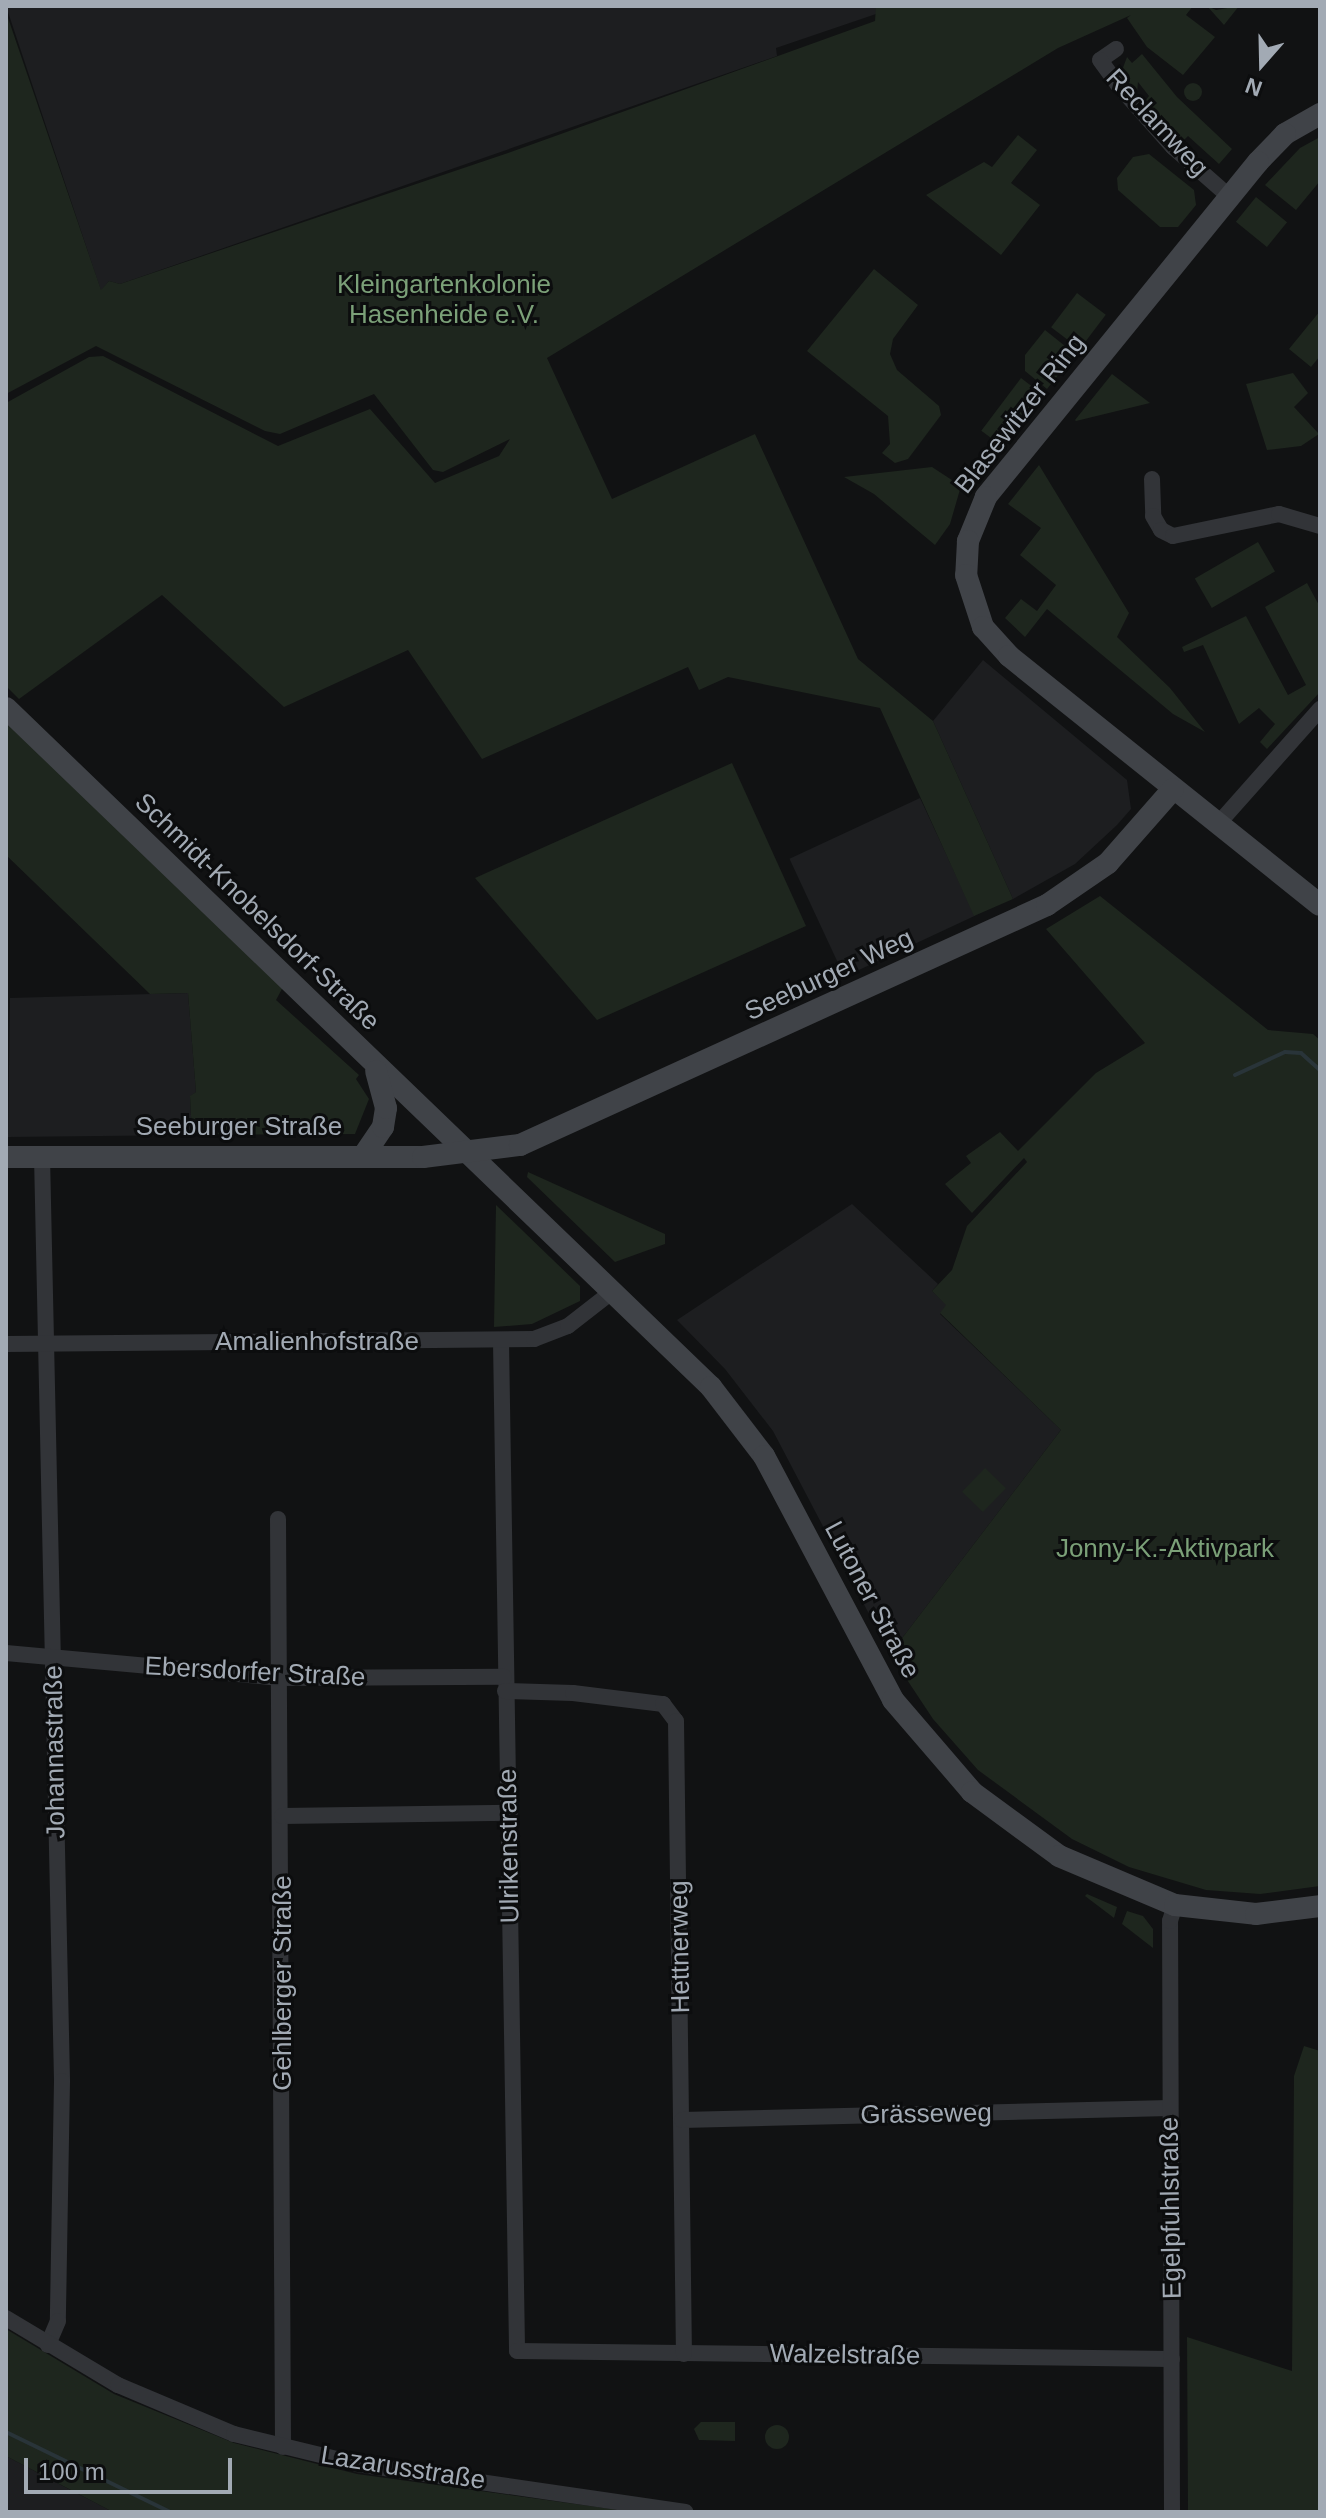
<!DOCTYPE html>
<html>
<head>
<meta charset="utf-8">
<style>
	body { margin:0 }
	#map { position:relative; width:1326px; height:2518px; overflow:hidden; background:#111213; font-family:Helvetica,sans-serif }
	div>[style] { position:absolute }
	[style*='--x'] { left:calc(var(--x)*1px); top:calc(var(--y)*1px); width:calc(var(--w)*1px); rotate:calc(var(--a)*1deg) }
	.built>* { inset:0; background:#1d1e20; transform-origin:0 0 }
	.green>* { inset:0; background:#1e261e; transform-origin:0 0 }
	.round { border-radius:50% }
	.stream>* { height:4px; margin:-2px; padding:0 2px; transform-origin:2px; border-radius:2px; background:#293439 }
	.street>* { height:16px; margin:-8px; padding:0 8px; transform-origin:8px; border-radius:8px; background:#323438 }
	.secondary>* { height:22px; margin:-11px; padding:0 11px; transform-origin:11px; border-radius:11px; background:#404348 }
	span { translate:-50% -50%; white-space:nowrap; text-align:center; line-height:1.15; -webkit-text-stroke:6px #0c0d0e; paint-order:stroke }
	.street-label { font-size:26px; color:#a2aab4 }
	.park-label { font-size:26px; color:#7ba078 }
	.frame { position:absolute; inset:0; border:8px solid #a2aab4; pointer-events:none }
	.north { position:absolute; left:1222px; top:24px; width:80px; height:80px; -webkit-text-stroke:6px #0c0d0e; paint-order:stroke; rotate:200deg; font-size:22px; font-weight:700; line-height:32px; text-align:center; color:#a2aab4 }
	.north::after { content:''; display:block; margin:auto; width:28px; height:36px; background:#a2aab4; clip-path:polygon(50% 0,100% 100%,50% 72%,0 100%) }
	.scale { position:absolute; left:24px; top:2458px; width:208px; height:36px; box-sizing:border-box; border:4px solid #a2aab4; border-top:0; padding-left:10px; font-size:24px; line-height:28px; white-space:nowrap; color:#a2aab4; -webkit-text-stroke:6px #0c0d0e; paint-order:stroke }
</style>
</head>
<body>
<div id="map">
	<div class="built">
		<i style="clip-path:polygon(6px 6px,876px 6px,876px 14px,776px 48px,777px 56px,120px 284px,109px 281px,101px 291px)"></i>
		<i style="clip-path:polygon(983px 660px,1127px 780px,1131px 809px,1117px 825px,1075px 864px,1013px 899px,933px 721px)"></i>
		<i style="left:920px;top:798px;width:130px;height:144px;rotate:65deg"></i>
		<i style="clip-path:polygon(188px 993px,196px 1092px,190px 1097px,192px 1135px,8px 1137px,10px 998px)"></i>
		<i style="clip-path:polygon(852px 1204px,938px 1284px,932px 1291px,947px 1305px,940px 1314px,1061px 1430px,890px 1654px,773px 1431px,725px 1369px,677px 1320px)"></i>
		<i style="clip-path:polygon(6px 2456px,42px 2475px,113px 2512px,6px 2512px)"></i>
	</div>
	<div class="green">
		<i style="clip-path:polygon(876px 6px,1193px 6px,1186px 15px,1215px 37px,1183px 75px,1147px 47px,1127px 18px,1131px 15px,1058px 48px,547px 358px,612px 499px,755px 434px,858px 659px,933px 721px,1013px 899px,974px 916px,880px 708px,728px 677px,699px 690px,688px 667px,482px 759px,408px 650px,284px 707px,162px 595px,19px 699px,6px 686px,6px 403px,89px 357px,103px 356px,278px 446px,370px 409px,435px 483px,499px 456px,510px 439px,443px 472px,433px 470px,374px 394px,280px 434px,265px 431px,96px 346px,6px 394px,6px 12px,101px 290px,109px 281px,120px 284px,508px 153px,875px 21px)"></i>
		<i style="clip-path:polygon(1207px 6px,1216px 10px,1239px 6px,1224px 25px)"></i>
		<i style="clip-path:polygon(1142px 54px,1177px 97px,1232px 149px,1219px 164px,1188px 136px,1182px 142px,1145px 101px,1149px 96px,1138px 82px,1137px 93px,1121px 73px,1127px 57px,1132px 63px)"></i>
		<i class="round" style="left:1184px;top:83px;width:18px;height:18px"></i>
		<i style="clip-path:polygon(1018px 135px,1037px 150px,1011px 183px,1040px 205px,1001px 255px,926px 195px,984px 162px,992px 167px)"></i>
		<i style="clip-path:polygon(1320px 137px,1320px 181px,1296px 210px,1265px 185px,1300px 148px)"></i>
		<i style="clip-path:polygon(1149px 154px,1194px 190px,1196px 205px,1178px 227px,1160px 227px,1118px 190px,1117px 178px,1133px 157px)"></i>
		<i style="left:1256px;top:197px;width:40px;height:32px;rotate:39deg"></i>
		<i style="clip-path:polygon(874px 269px,918px 305px,893px 339px,890px 354px,897px 370px,939px 406px,941px 415px,908px 459px,895px 463px,882px 453px,890px 444px,888px 416px,807px 351px)"></i>
		<i style="left:1077px;top:293px;width:36px;height:43px;rotate:37deg"></i>
		<i style="clip-path:polygon(1320px 311px,1320px 356px,1311px 367px,1289px 349px)"></i>
		<i style="clip-path:polygon(1045px 330px,1075px 354px,1047px 389px,1025px 371px,1025px 355px)"></i>
		<i style="clip-path:polygon(1293px 373px,1308px 393px,1294px 407px,1319px 434px,1301px 446px,1267px 450px,1246px 384px)"></i>
		<i style="clip-path:polygon(1112px 374px,1150px 403px,1076px 421px,1075px 420px)"></i>
		<i style="left:1021px;top:378px;width:26px;height:66px;rotate:37deg"></i>
		<i style="clip-path:polygon(1039px 465px,1129px 613px,1117px 637px,1170px 688px,1205px 732px,1173px 714px,1047px 609px,1025px 637px,1005px 618px,1021px 599px,1037px 611px,1056px 585px,1020px 555px,1041px 528px,1008px 504px)"></i>
		<i style="clip-path:polygon(932px 467px,961px 486px,950px 524px,935px 545px,874px 494px,844px 477px)"></i>
		<i style="left:1258px;top:542px;width:34px;height:73px;rotate:60deg"></i>
		<i style="clip-path:polygon(1307px 583px,1320px 607px,1320px 692px,1267px 749px,1260px 742px,1275px 724px,1259px 708px,1239px 724px,1203px 645px,1184px 652px,1182px 647px,1246px 616px,1288px 695px,1306px 685px,1265px 607px)"></i>
		<i style="clip-path:polygon(6px 721px,283px 987px,276px 1000px,359px 1075px,356px 1079px,369px 1099px,355px 1134px,192px 1135px,190px 1096px,196px 1092px,188px 993px,150px 994px,6px 855px)"></i>
		<i style="clip-path:polygon(732px 763px,806px 926px,597px 1020px,475px 878px)"></i>
		<i style="clip-path:polygon(1100px 896px,1268px 1030px,1313px 1034px,1320px 1040px,1320px 1886px,1260px 1894px,1206px 1890px,1129px 1867px,1072px 1839px,978px 1770px,933px 1719px,890px 1654px,1061px 1430px,940px 1313px,946px 1305px,932px 1291px,952px 1270px,967px 1226px,1027px 1162px,1024px 1158px,972px 1213px,945px 1184px,971px 1163px,966px 1156px,1000px 1132px,1018px 1151px,1096px 1073px,1145px 1043px,1046px 929px)"></i>
		<i style="clip-path:polygon(528px 1172px,665px 1234px,665px 1244px,615px 1262px,527px 1177px)"></i>
		<i style="clip-path:polygon(496px 1205px,580px 1286px,580px 1301px,532px 1324px,494px 1327px)"></i>
		<i style="left:985px;top:1468px;width:29px;height:33px;rotate:44deg"></i>
		<i style="clip-path:polygon(1087px 1894px,1117px 1907px,1114px 1918px,1085px 1896px)"></i>
		<i style="clip-path:polygon(1127px 1911px,1143px 1916px,1153px 1929px,1153px 1948px,1122px 1924px)"></i>
		<i style="clip-path:polygon(1304px 2046px,1320px 2051px,1320px 2512px,1188px 2512px,1187px 2337px,1292px 2371px,1294px 2076px)"></i>
		<i style="clip-path:polygon(6px 2329px,114px 2394px,234px 2443px,357px 2474px,634px 2512px,113px 2512px,6px 2456px)"></i>
		<i style="clip-path:polygon(701px 2422px,735px 2422px,735px 2441px,699px 2440px,694px 2429px)"></i>
		<i class="round" style="left:765px;top:2425px;width:24px;height:24px"></i>
	</div>
	<div class="stream">
		<i style="--x:1235;--y:1075;--w:55;--a:-24.7"></i>
		<i style="--x:1285;--y:1052;--w:16;--a:4"></i>
		<i style="--x:1301;--y:1053;--w:25;--a:42"></i>
		<i style="--x:6;--y:2432;--w:182;--a:26"></i>
	</div>
	<div class="street">
		<i style="--x:1116;--y:49;--w:19;--a:145"></i>
		<i style="--x:1100;--y:60;--w:31;--a:54"></i>
		<i style="--x:1118;--y:85;--w:83;--a:48.4"></i>
		<i style="--x:1173;--y:147;--w:76;--a:41.3"></i>
		<i style="--x:1152;--y:479;--w:37;--a:88"></i>
		<i style="--x:1153;--y:516;--w:16;--a:60"></i>
		<i style="--x:1161;--y:530;--w:13;--a:27"></i>
		<i style="--x:1173;--y:536;--w:108;--a:-11.7"></i>
		<i style="--x:1279;--y:514;--w:43;--a:16.3"></i>
		<i style="--x:1218;--y:824;--w:154;--a:-48.4"></i>
		<i style="--x:42;--y:1156;--w:925;--a:88.76"></i>
		<i style="--x:62;--y:2081;--w:240;--a:91"></i>
		<i style="--x:58;--y:2321;--w:26;--a:113"></i>
		<i style="--x:501;--y:1341;--w:1010;--a:89.09"></i>
		<i style="--x:517;--y:2351;--w:655;--a:0.7"></i>
		<i style="--x:6;--y:1344;--w:528;--a:-0.54"></i>
		<i style="--x:534;--y:1339;--w:36;--a:-21"></i>
		<i style="--x:568;--y:1326;--w:57;--a:-37.9"></i>
		<i style="--x:278;--y:1519;--w:928;--a:89.69"></i>
		<i style="--x:6;--y:1653;--w:275;--a:5.2"></i>
		<i style="--x:280;--y:1678;--w:224;--a:-0.3"></i>
		<i style="--x:505;--y:1691;--w:68;--a:1.7"></i>
		<i style="--x:573;--y:1693;--w:91;--a:7"></i>
		<i style="--x:663;--y:1704;--w:21;--a:53"></i>
		<i style="--x:676;--y:1721;--w:633;--a:89.28"></i>
		<i style="--x:282;--y:1816;--w:228;--a:-0.8"></i>
		<i style="--x:682;--y:2120;--w:488;--a:-1.4"></i>
		<i style="--x:6;--y:2318;--w:131;--a:30.9"></i>
		<i style="--x:118;--y:2385;--w:126;--a:22.9"></i>
		<i style="--x:234;--y:2434;--w:127;--a:13.7"></i>
		<i style="--x:357;--y:2464;--w:332;--a:8.3"></i>
		<i style="--x:1172;--y:2512;--w:591;--a:-90.19"></i>
		<i style="--x:1170;--y:1921;--w:17;--a:-73"></i>
	</div>
	<div class="secondary">
		<i style="--x:1320;--y:114;--w:40;--a:150.3"></i>
		<i style="--x:1285;--y:134;--w:39;--a:134"></i>
		<i style="--x:1258;--y:162;--w:432;--a:129.1"></i>
		<i style="--x:986;--y:497;--w:48;--a:112.2"></i>
		<i style="--x:968;--y:541;--w:34;--a:93"></i>
		<i style="--x:966;--y:575;--w:55;--a:71.9"></i>
		<i style="--x:983;--y:627;--w:39;--a:48"></i>
		<i style="--x:1009;--y:656;--w:398;--a:38.7"></i>
		<i style="--x:6;--y:708;--w:979;--a:43.92"></i>
		<i style="--x:711;--y:1387;--w:87;--a:52.5"></i>
		<i style="--x:764;--y:1456;--w:276;--a:62.1"></i>
		<i style="--x:893;--y:1700;--w:121;--a:49.3"></i>
		<i style="--x:972;--y:1792;--w:108;--a:36.3"></i>
		<i style="--x:1059;--y:1856;--w:126;--a:22.9"></i>
		<i style="--x:1175;--y:1905;--w:81;--a:6.3"></i>
		<i style="--x:1256;--y:1914;--w:64;--a:-7.1"></i>
		<i style="--x:364;--y:1155;--w:34;--a:-56"></i>
		<i style="--x:383;--y:1127;--w:19;--a:-81"></i>
		<i style="--x:386;--y:1108;--w:38;--a:-105"></i>
		<i style="--x:6;--y:1157;--w:417;--a:0"></i>
		<i style="--x:423;--y:1157;--w:98;--a:-7.1"></i>
		<i style="--x:520;--y:1145;--w:579;--a:-24.48"></i>
		<i style="--x:1047;--y:905;--w:74;--a:-34.5"></i>
		<i style="--x:1108;--y:863;--w:98;--a:-48.7"></i>
	</div>
	<div class="street-label">
		<span style="left:1157px;top:123px;rotate:47deg">Reclamweg</span>
		<span style="left:1020px;top:414px;rotate:-52deg">Blasewitzer Ring</span>
		<span style="left:257px;top:912px;rotate:44deg">Schmidt-Knobelsdorf-Straße</span>
		<span style="left:829px;top:975px;rotate:-25deg">Seeburger Weg</span>
		<span style="left:239px;top:1127px">Seeburger Straße</span>
		<span style="left:317px;top:1342px">Amalienhofstraße</span>
		<span style="left:872px;top:1600px;rotate:62deg">Lutoner Straße</span>
		<span style="left:255px;top:1672px;rotate:3deg">Ebersdorfer Straße</span>
		<span style="left:55px;top:1752px;rotate:-91deg">Johannastraße</span>
		<span style="left:509px;top:1846px;rotate:-91deg">Ulrikenstraße</span>
		<span style="left:680px;top:1947px;rotate:-91deg">Hettnerweg</span>
		<span style="left:283px;top:1983px;rotate:-90deg">Gehlberger Straße</span>
		<span style="left:926px;top:2114px;rotate:-1deg">Grässeweg</span>
		<span style="left:1171px;top:2208px;rotate:-91deg">Egelpfuhlstraße</span>
		<span style="left:845px;top:2355px;rotate:1deg">Walzelstraße</span>
		<span style="left:403px;top:2468px;rotate:9deg">Lazarusstraße</span>
	</div>
	<div class="park-label">
		<span style="left:444px;top:300px">Kleingartenkolonie<br>Hasenheide e.V.</span>
		<span style="left:1165px;top:1549px">Jonny-K.-Aktivpark</span>
	</div>
	<div class="frame"></div>
	<div class="north">N</div>
	<div class="scale">100 m</div>
</div>
</body>
</html>
